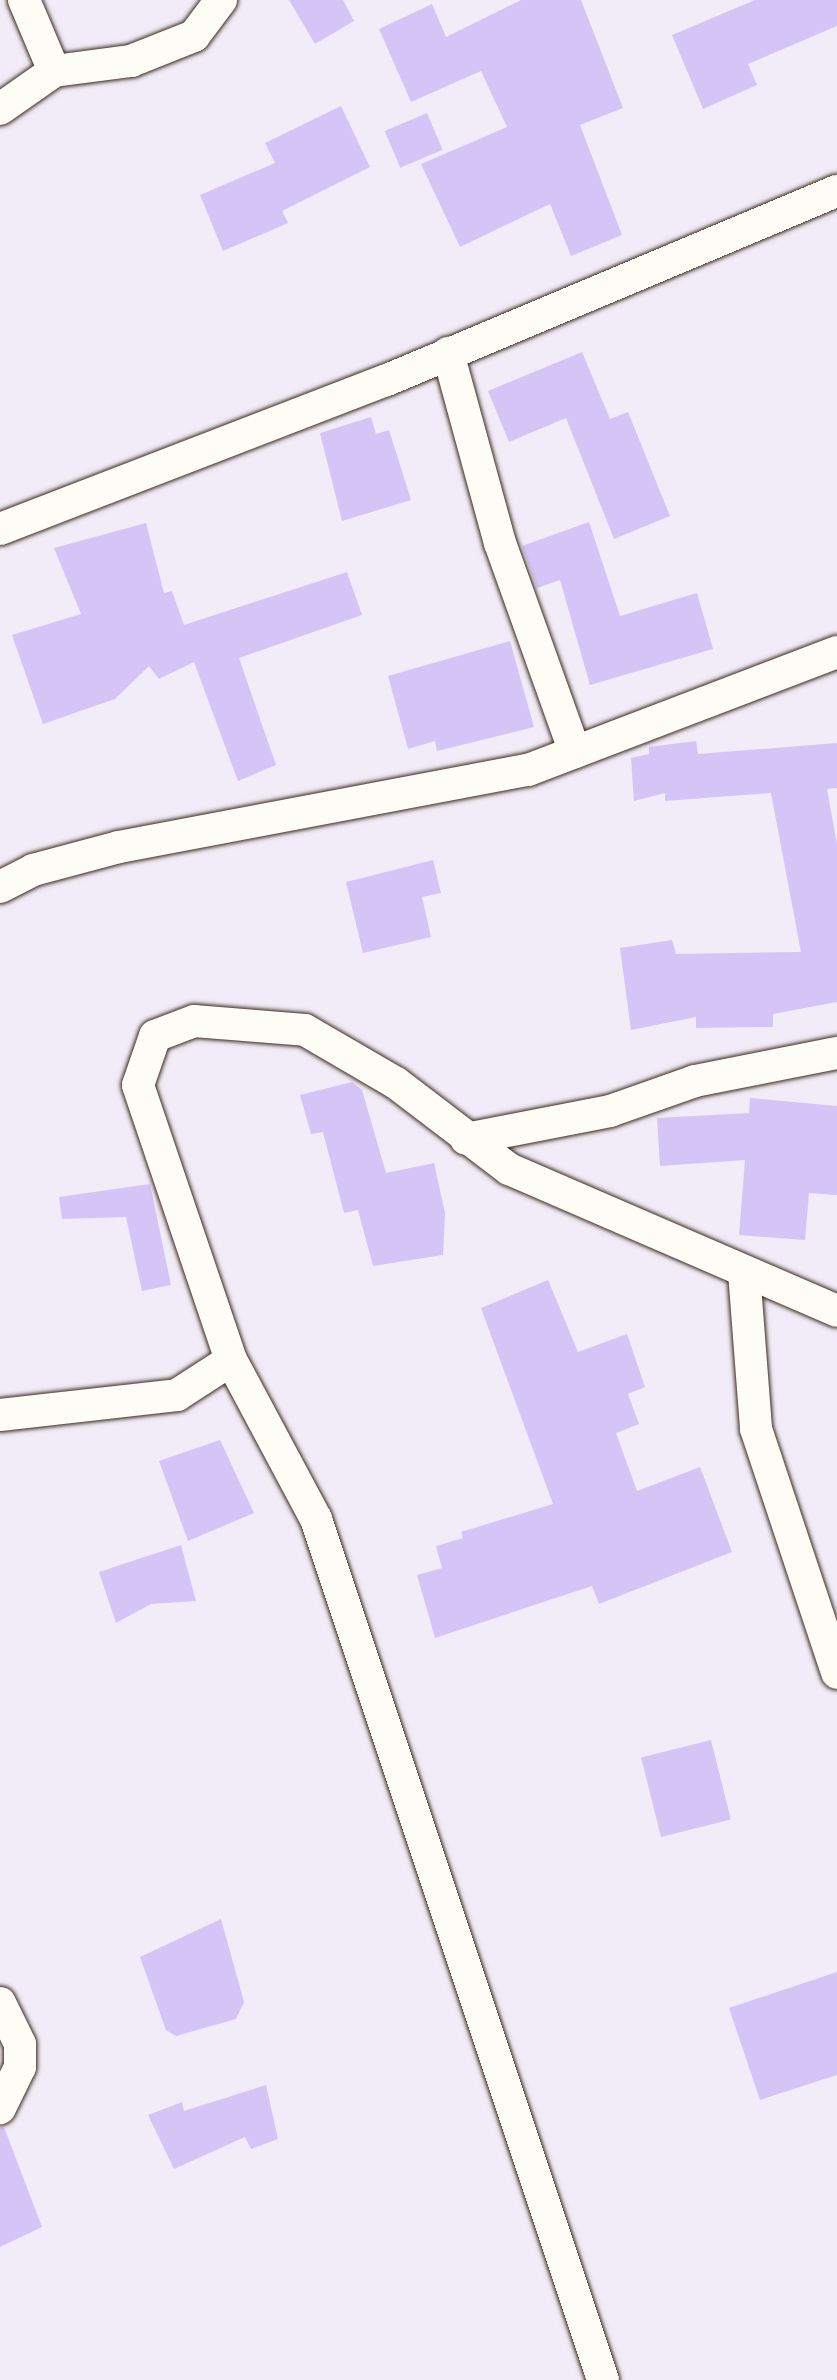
<!DOCTYPE html>
<html>
<head>
<meta charset="utf-8">
<style>
	body { margin:0 }
	#map { position:relative; width:837px; height:2380px; overflow:hidden; background:#f1ecf7; font-family:"Playpen Sans",sans-serif }
	div>[style] { position:absolute }
	[style*='--x'] { left:calc(var(--x)*1px); top:calc(var(--y)*1px); width:calc(var(--w)*1px); rotate:calc(var(--a)*1deg) }
	.building>* { inset:0; background:#d5c5f6; transform-origin:0 0 }
	.roads { filter:drop-shadow(0 0 2px #3b2a1e) drop-shadow(0 0 2px #3b2a1e) }
	.minor>* { height:32px; margin:-16px; padding:0 16px; transform-origin:16px; border-radius:16px; background:#fdfcf7 }
	span { translate:-50% -50%; white-space:nowrap; text-align:center; line-height:1.15; -webkit-text-stroke:10px #fdfcf7; paint-order:stroke }
</style>
</head>
<body>
<div id="map">
	<div class="building">
		<i style="clip-path:polygon(289px 0,343px 0,354px 21px,315px 44px)"></i>
		<i style="clip-path:polygon(521px 0,581px 0,623px 108px,580px 125px,622px 235px,571px 256px,550px 204px,460px 247px,421px 164px,507px 127px,481px 71px,411px 102px,379px 29px,432px 4px,446px 37px)"></i>
		<i style="clip-path:polygon(755px 0,837px 0,837px 26px,748px 64px,757px 85px,703px 109px,672px 35px)"></i>
		<i style="clip-path:polygon(341px 106px,370px 167px,282px 211px,288px 223px,223px 251px,200px 195px,275px 163px,265px 143px)"></i>
		<i style="left:427px;top:113px;width:40px;height:46px;rotate:67deg"></i>
		<i style="clip-path:polygon(582px 352px,610px 419px,628px 412px,670px 516px,614px 539px,566px 418px,509px 442px,488px 391px)"></i>
		<i style="clip-path:polygon(371px 417px,376px 434px,389px 430px,411px 500px,342px 521px,320px 433px)"></i>
		<i style="clip-path:polygon(589px 522px,620px 616px,697px 593px,713px 649px,590px 685px,560px 580px,537px 588px,522px 546px)"></i>
		<i style="clip-path:polygon(146px 523px,164px 593px,172px 591px,184px 625px,347px 572px,362px 615px,239px 658px,276px 765px,238px 781px,194px 662px,159px 679px,149px 666px,115px 699px,43px 724px,12px 635px,81px 614px,54px 548px)"></i>
		<i style="clip-path:polygon(510px 641px,534px 727px,437px 751px,435px 741px,408px 749px,388px 676px)"></i>
		<i style="clip-path:polygon(696px 741px,698px 754px,837px 743px,837px 788px,827px 789px,837px 844px,837px 1002px,773px 1014px,773px 1027px,696px 1028px,696px 1017px,631px 1030px,620px 948px,672px 940px,676px 954px,801px 952px,771px 793px,665px 801px,665px 793px,634px 801px,631px 758px,649px 754px,649px 747px)"></i>
		<i style="clip-path:polygon(433px 860px,441px 893px,422px 897px,431px 937px,363px 953px,346px 882px)"></i>
		<i style="clip-path:polygon(352px 1082px,362px 1090px,386px 1173px,434px 1163px,445px 1213px,443px 1255px,373px 1266px,358px 1210px,344px 1213px,323px 1132px,311px 1134px,300px 1095px)"></i>
		<i style="clip-path:polygon(750px 1098px,837px 1106px,837px 1195px,809px 1193px,805px 1240px,739px 1235px,745px 1160px,660px 1166px,657px 1118px,749px 1113px)"></i>
		<i style="clip-path:polygon(150px 1184px,171px 1285px,142px 1291px,126px 1217px,62px 1219px,59px 1197px)"></i>
		<i style="clip-path:polygon(548px 1280px,578px 1352px,627px 1334px,645px 1387px,628px 1394px,639px 1424px,616px 1433px,637px 1491px,700px 1467px,732px 1552px,599px 1604px,592px 1586px,435px 1638px,417px 1575px,442px 1568px,436px 1546px,463px 1538px,461px 1532px,553px 1504px,481px 1308px)"></i>
		<i style="clip-path:polygon(220px 1440px,254px 1513px,188px 1541px,159px 1461px)"></i>
		<i style="clip-path:polygon(181px 1545px,196px 1601px,151px 1604px,116px 1623px,99px 1572px)"></i>
		<i style="left:711px;top:1740px;width:82px;height:72px;rotate:76deg"></i>
		<i style="clip-path:polygon(221px 1919px,244px 2002px,236px 2019px,176px 2036px,166px 2030px,140px 1957px)"></i>
		<i style="clip-path:polygon(837px 1972px,837px 2075px,760px 2100px,729px 2008px)"></i>
		<i style="clip-path:polygon(266px 2085px,278px 2139px,251px 2149px,245px 2137px,174px 2169px,148px 2115px,182px 2102px,184px 2111px)"></i>
		<i style="clip-path:polygon(4px 2127px,42px 2227px,0 2247px,0 2128px)"></i>
	</div>
	<div class="roads">
		<div class="minor">
			<i style="--x:24;--y:0;--w:77;--a:67.1"></i>
			<i style="--x:0;--y:109;--w:66;--a:-35.1"></i>
			<i style="--x:54;--y:71;--w:78;--a:-7.4"></i>
			<i style="--x:131;--y:61;--w:68;--a:-21.6"></i>
			<i style="--x:194;--y:36;--w:45;--a:-53.1"></i>
			<i style="--x:448;--y:353;--w:197;--a:74.7"></i>
			<i style="--x:500;--y:543;--w:222;--a:70.3"></i>
			<i style="--x:0;--y:529;--w:415;--a:-21.1"></i>
			<i style="--x:387;--y:380;--w:488;--a:-22.8"></i>
			<i style="--x:0;--y:887;--w:37;--a:-27"></i>
			<i style="--x:33;--y:870;--w:89;--a:-15"></i>
			<i style="--x:119;--y:847;--w:416;--a:-10.7"></i>
			<i style="--x:528;--y:770;--w:331;--a:-20.9"></i>
			<i style="--x:466;--y:1139;--w:147;--a:-11"></i>
			<i style="--x:610;--y:1111;--w:90;--a:-19.4"></i>
			<i style="--x:695;--y:1081;--w:145;--a:-11.2"></i>
			<i style="--x:744;--y:1272;--w:157;--a:85.6"></i>
			<i style="--x:756;--y:1429;--w:257;--a:71.6"></i>
			<i style="--x:0;--y:1415;--w:178;--a:-6.4"></i>
			<i style="--x:177;--y:1395;--w:64;--a:-32.9"></i>
			<i style="--x:0;--y:2003;--w:46;--a:64"></i>
			<i style="--x:20;--y:2044;--w:23;--a:90"></i>
			<i style="--x:20;--y:2067;--w:46;--a:116"></i>
			<i style="--x:603;--y:2380;--w:908;--a:-108.43"></i>
			<i style="--x:316;--y:1519;--w:180;--a:-118.1"></i>
			<i style="--x:231;--y:1360;--w:290;--a:-108.7"></i>
			<i style="--x:138;--y:1085;--w:52;--a:-70.9"></i>
			<i style="--x:155;--y:1036;--w:42;--a:-21"></i>
			<i style="--x:194;--y:1021;--w:111;--a:4.6"></i>
			<i style="--x:305;--y:1030;--w:105;--a:30.2"></i>
			<i style="--x:396;--y:1083;--w:142;--a:37.3"></i>
			<i style="--x:509;--y:1169;--w:357;--a:23.4"></i>
		</div>
	</div>
</div>
</body>
</html>
